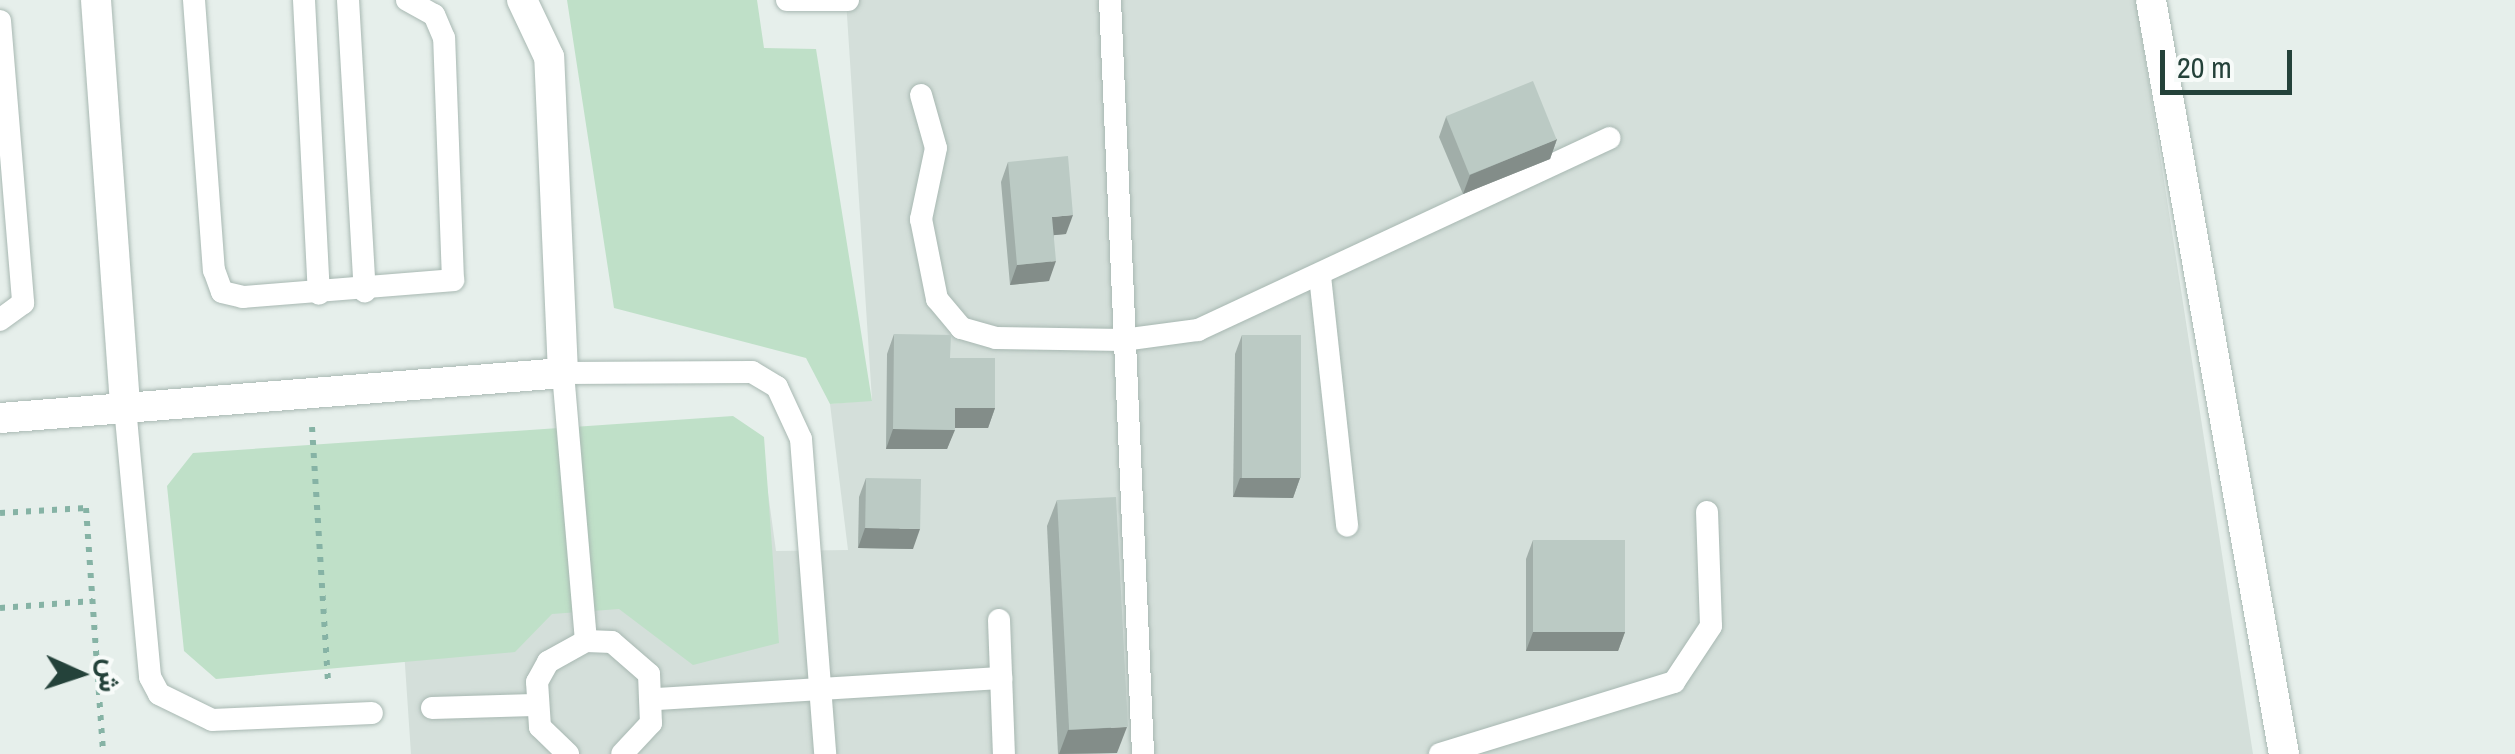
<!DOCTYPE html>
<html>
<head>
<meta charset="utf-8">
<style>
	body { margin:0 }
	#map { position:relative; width:2515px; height:754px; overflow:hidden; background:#e6efeb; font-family:"Archivo Narrow",Vazirmatn,sans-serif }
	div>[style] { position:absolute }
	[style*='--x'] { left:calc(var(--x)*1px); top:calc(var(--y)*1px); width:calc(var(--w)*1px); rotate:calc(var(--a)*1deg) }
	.built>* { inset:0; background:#d4dfda }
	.green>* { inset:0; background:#bfe0c8 }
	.path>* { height:6px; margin-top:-3px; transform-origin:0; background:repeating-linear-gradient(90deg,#86b3a5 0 5px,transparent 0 13px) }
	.roads { filter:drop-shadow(0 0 2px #a8b8b2) drop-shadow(0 0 2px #a8b8b2) }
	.service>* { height:22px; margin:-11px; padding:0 11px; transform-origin:11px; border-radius:11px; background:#fff }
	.minor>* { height:30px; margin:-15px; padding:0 15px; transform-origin:15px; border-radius:15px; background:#fff }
	.tertiary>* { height:30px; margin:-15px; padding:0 15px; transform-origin:15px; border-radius:15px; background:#fff }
	.wall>* { inset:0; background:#a1aea9 }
	.shaded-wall>* { inset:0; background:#838d89 }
	.building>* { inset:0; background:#bbcac4; transform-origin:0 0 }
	span { translate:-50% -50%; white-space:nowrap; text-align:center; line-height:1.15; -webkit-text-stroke:8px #f7fbf9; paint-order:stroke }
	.north { position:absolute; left:30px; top:624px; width:100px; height:100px; -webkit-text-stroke:8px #f7fbf9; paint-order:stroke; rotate:93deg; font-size:28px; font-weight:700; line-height:40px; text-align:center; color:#24423a }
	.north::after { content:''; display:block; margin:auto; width:35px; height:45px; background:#24423a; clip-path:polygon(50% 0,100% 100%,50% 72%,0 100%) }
	.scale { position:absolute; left:2160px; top:50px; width:132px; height:45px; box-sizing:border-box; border:5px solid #24423a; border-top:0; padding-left:12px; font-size:30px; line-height:35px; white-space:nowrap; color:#24423a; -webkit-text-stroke:8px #f7fbf9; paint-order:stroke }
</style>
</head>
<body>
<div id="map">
	<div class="built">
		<i style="clip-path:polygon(846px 0,2136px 0,2253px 754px,411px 754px,391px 457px,765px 471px,776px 551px,848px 550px,830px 404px,872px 400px)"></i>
	</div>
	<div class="green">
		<i style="clip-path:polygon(567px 0,757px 0,764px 48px,816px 49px,872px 401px,830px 404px,806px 358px,614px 308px)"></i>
		<i style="clip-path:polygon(733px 416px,764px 437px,779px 643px,693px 665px,619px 609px,552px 614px,515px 652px,216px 679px,184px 651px,167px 486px,193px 453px)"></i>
	</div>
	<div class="path">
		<i style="--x:312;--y:427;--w:257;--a:86.4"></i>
		<i style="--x:0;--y:513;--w:86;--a:-3.3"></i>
		<i style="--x:86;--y:508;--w:247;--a:86"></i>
		<i style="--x:0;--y:608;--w:93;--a:-4.3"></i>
	</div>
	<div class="roads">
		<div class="service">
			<i style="--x:194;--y:0;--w:271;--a:85.8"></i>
			<i style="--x:214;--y:270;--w:23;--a:70"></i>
			<i style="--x:222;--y:292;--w:22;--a:13"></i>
			<i style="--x:243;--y:297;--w:211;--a:-4.6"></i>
			<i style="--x:453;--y:280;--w:242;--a:-92.1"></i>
			<i style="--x:444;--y:38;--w:25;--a:-113"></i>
			<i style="--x:434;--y:15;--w:31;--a:-151"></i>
			<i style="--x:304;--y:0;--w:294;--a:87.1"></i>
			<i style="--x:348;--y:0;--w:292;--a:86.7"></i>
			<i style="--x:787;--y:0;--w:61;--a:0"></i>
			<i style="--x:1110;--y:0;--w:755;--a:87.49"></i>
			<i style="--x:0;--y:21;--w:283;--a:85.3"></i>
			<i style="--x:23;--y:303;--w:29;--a:144"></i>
			<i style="--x:921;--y:95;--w:55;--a:74.2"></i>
			<i style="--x:936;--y:148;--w:73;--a:101.9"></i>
			<i style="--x:921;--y:219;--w:82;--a:78.7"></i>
			<i style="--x:937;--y:299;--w:38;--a:50"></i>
			<i style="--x:961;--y:328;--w:36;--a:16"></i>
			<i style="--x:996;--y:338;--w:127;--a:0.9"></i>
			<i style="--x:1123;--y:340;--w:76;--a:-7.6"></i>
			<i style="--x:1198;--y:330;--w:454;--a:-25"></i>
			<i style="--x:1320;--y:276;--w:251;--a:83.8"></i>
			<i style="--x:125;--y:407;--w:271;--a:84.7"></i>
			<i style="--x:150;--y:677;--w:19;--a:62"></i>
			<i style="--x:159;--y:694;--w:59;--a:26.1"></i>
			<i style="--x:212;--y:720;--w:160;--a:-2.5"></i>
			<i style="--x:999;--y:620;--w:134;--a:87.9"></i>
			<i style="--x:586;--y:641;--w:269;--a:-94.9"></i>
			<i style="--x:563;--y:373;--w:189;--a:-0.3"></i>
			<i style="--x:752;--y:372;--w:29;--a:31"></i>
			<i style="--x:777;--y:387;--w:57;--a:65.2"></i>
			<i style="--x:801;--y:439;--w:316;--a:85.6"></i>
			<i style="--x:656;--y:699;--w:346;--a:-3.5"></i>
			<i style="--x:432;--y:708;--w:102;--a:-1.7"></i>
			<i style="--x:568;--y:754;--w:39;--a:-136"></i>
			<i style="--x:540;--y:727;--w:45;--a:-93.8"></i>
			<i style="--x:537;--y:682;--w:23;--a:-61"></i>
			<i style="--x:548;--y:662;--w:43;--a:-28.9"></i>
			<i style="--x:586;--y:641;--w:26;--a:2"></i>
			<i style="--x:612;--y:642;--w:49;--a:40.9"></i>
			<i style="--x:649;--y:674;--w:49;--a:87.7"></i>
			<i style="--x:651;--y:723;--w:42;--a:133.1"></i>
			<i style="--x:1440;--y:754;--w:245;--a:-17.1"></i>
			<i style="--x:1674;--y:682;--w:67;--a:-56.5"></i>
			<i style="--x:1711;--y:626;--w:114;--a:-92"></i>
		</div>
		<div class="minor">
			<i style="--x:2151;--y:0;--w:766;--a:80"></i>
		</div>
		<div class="tertiary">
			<i style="--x:96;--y:0;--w:408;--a:85.9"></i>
			<i style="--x:0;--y:418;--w:565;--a:-4.57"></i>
			<i style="--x:563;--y:373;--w:316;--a:-92.5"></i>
			<i style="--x:549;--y:57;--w:63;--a:-115.3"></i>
		</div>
	</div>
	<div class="wall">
		<i style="clip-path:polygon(1446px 117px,1557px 139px,1550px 159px,1463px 194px,1439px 137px)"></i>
		<i style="clip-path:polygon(1008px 162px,1066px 234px,1054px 235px,1049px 281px,1010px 285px,1001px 182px)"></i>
		<i style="clip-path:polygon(894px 334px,950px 358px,995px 408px,988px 428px,955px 428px,947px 449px,886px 449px,887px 354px)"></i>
		<i style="clip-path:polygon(1242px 335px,1300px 478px,1293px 498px,1233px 497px,1235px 354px)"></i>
		<i style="clip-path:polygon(866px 478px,913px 549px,858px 548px,859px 497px)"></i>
		<i style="clip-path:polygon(1057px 500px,1117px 753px,1058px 754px,1047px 526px)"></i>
		<i style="clip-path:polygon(1533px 540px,1625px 632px,1618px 651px,1526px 651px,1526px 559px)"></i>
	</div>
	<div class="shaded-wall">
		<i style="clip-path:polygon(1557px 139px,1550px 159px,1463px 194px,1470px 175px)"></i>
		<i style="clip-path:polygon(1073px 215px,1066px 234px,1045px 236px,1052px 217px)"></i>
		<i style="clip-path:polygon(1056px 261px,1049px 281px,1010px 285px,1017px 265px)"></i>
		<i style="clip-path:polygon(955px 408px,995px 408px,988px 428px,948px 428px)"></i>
		<i style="clip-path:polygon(893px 429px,955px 430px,947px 449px,886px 449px)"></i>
		<i style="clip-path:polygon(1240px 478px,1300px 478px,1293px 498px,1233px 497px)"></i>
		<i style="clip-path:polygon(865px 528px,920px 529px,913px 549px,858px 548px)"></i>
		<i style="clip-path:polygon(1533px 632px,1625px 632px,1618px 651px,1526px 651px)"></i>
		<i style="clip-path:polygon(1127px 727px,1117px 753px,1059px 754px,1068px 730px)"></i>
	</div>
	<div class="building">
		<i style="left:1533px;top:81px;width:63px;height:94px;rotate:68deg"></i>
		<i style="clip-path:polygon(1068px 156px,1073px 215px,1052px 217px,1056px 261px,1017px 265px,1008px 162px)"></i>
		<i style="clip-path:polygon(894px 334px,951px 335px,950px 358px,995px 358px,995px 408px,955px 408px,955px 430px,893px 429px)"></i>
		<i style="left:1242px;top:335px;width:59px;height:143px"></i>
		<i style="left:866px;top:478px;width:55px;height:50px;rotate:1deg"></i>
		<i style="left:1116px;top:497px;width:230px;height:59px;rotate:87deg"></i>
		<i style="left:1533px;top:540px;width:92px;height:92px"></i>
	</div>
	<div class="north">ش</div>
	<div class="scale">20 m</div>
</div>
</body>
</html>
